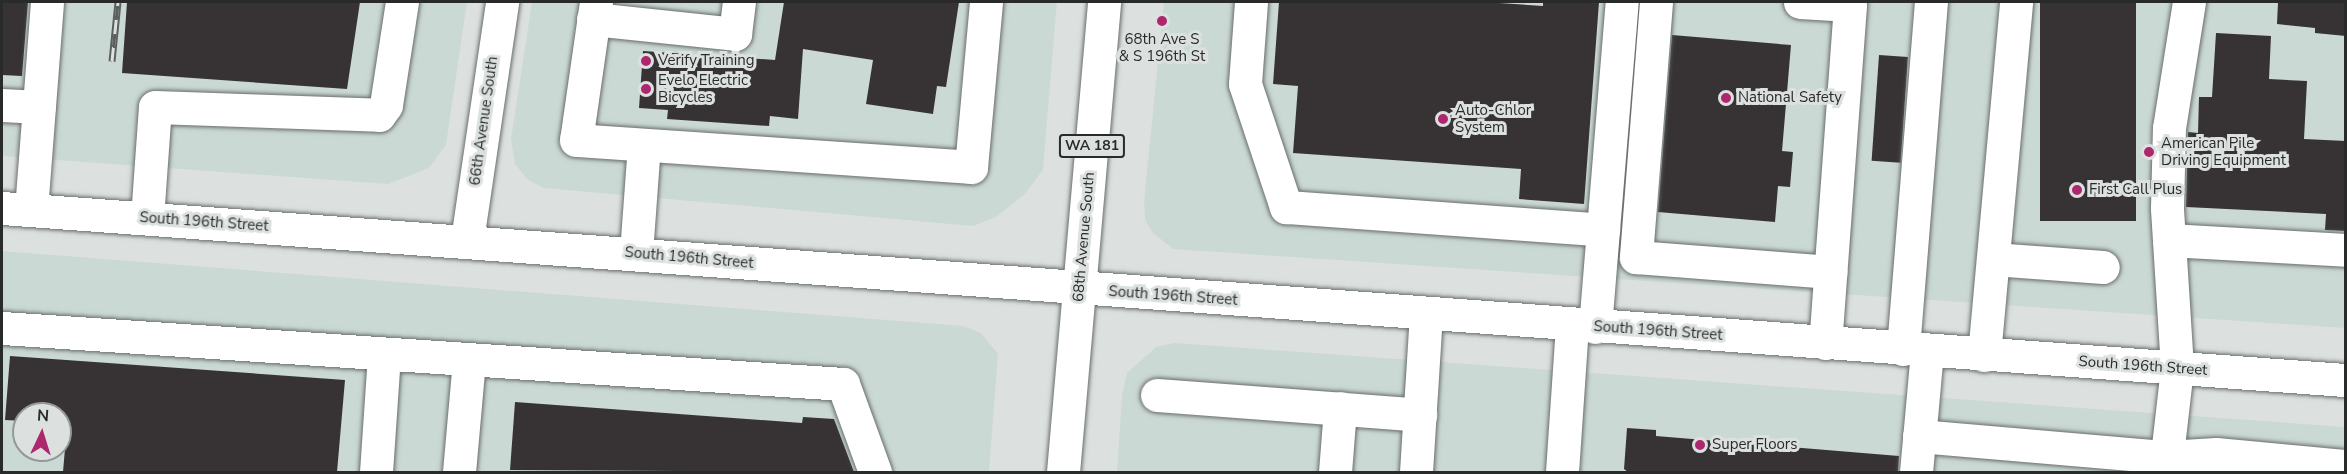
<!DOCTYPE html>
<html>
<head>
<meta charset="utf-8">
<style>
	body { margin:0 }
	#map { position:relative; width:2347px; height:474px; overflow:hidden; background:#dce1e0; font-family:"Nunito Sans",sans-serif }
	div>[style] { position:absolute }
	[style*='--x'] { left:calc(var(--x)*1px); top:calc(var(--y)*1px); width:calc(var(--w)*1px); rotate:calc(var(--a)*1deg) }
	.built>* { inset:0; background:#cbd9d5 }
	.building>* { inset:0; background:#373334; transform-origin:0 0 }
	.roads { filter:drop-shadow(0 0 2px #696e6d) drop-shadow(0 0 2px #696e6d) }
	.minor>* { height:33px; margin:-16.5px; padding:0 16.5px; transform-origin:16.5px; border-radius:16.5px; background:#fff }
	.major>* { height:33px; margin:-16.5px; padding:0 16.5px; transform-origin:16.5px; border-radius:16.5px; background:#fff }
	.rail>* { height:7px; margin-top:-3.5px; transform-origin:0; background:repeating-linear-gradient(90deg,#dce1e0 0 14px,#5c5f5f 0 28px); box-sizing:border-box; border-block:2px solid #5c5f5f }
	.dots>* { width:16px; height:16px; translate:-50% -50%; box-sizing:border-box; border:3px solid #dce1e0; border-radius:50% }
	span { translate:-50% -50%; white-space:nowrap; text-align:center; line-height:1.15; -webkit-text-stroke:6px #dce1e0; paint-order:stroke }
	.shield-label span { padding:2px 4px; background:#dce1e0; border:2px solid; border-radius:4px; -webkit-text-stroke-width:0 }
	.shield-label { font-size:14px; color:#292b2b; font-weight:700 }
	.poi-label { font-size:15px; color:#292b2b }
	.left { translate:0 -50%; text-align:left }
	.street-label { font-size:15px; color:#292b2b }
	.frame { position:absolute; inset:0; border:3px solid #292b2b; pointer-events:none }
	.north { position:absolute; left:12px; top:402px; width:60px; height:60px; box-sizing:border-box; background:#dce1e0; border:2px solid #949898; border-radius:50%; rotate:4deg; font-size:16px; font-weight:700; line-height:24px; text-align:center; color:#292b2b }
	.north::after { content:''; display:block; margin:auto; width:21px; height:27px; background:#ad276e; clip-path:polygon(50% 0,100% 100%,50% 72%,0 100%) }
</style>
</head>
<body>
<div id="map">
	<div class="built">
		<i style="clip-path:polygon(2px 2px,467px 2px,446px 145px,429px 168px,388px 184px,2px 156px)"></i>
		<i style="clip-path:polygon(532px 2px,1057px 2px,1043px 170px,1024px 195px,996px 217px,973px 226px,544px 188px,528px 180px,515px 164px,511px 139px)"></i>
		<i style="clip-path:polygon(1164px 2px,2345px 2px,2345px 328px,1173px 249px,1153px 233px,1145px 220px,1144px 202px)"></i>
		<i style="clip-path:polygon(evenodd,2px 251px,963px 326px,981px 333px,998px 354px,989px 472px,2px 472px,2px 251px,24px 414px,60px 414px,60px 450px,24px 450px,24px 414px)"></i>
		<i style="clip-path:polygon(1175px 343px,2346px 427px,2345px 472px,1117px 472px,1122px 395px,1127px 373px,1156px 347px)"></i>
	</div>
	<div class="building">
		<i style="clip-path:polygon(2px 2px,28px 2px,22px 76px,2px 75px)"></i>
		<i style="clip-path:polygon(127px 2px,360px 2px,347px 89px,122px 73px)"></i>
		<i style="clip-path:polygon(784px 2px,959px 2px,946px 87px,937px 86px,933px 114px,866px 104px,873px 60px,803px 49px,798px 119px,770px 116px,769px 126px,667px 119px,668px 110px,639px 108px,643px 51px,775px 60px)"></i>
		<i style="clip-path:polygon(1279px 2px,1484px 2px,1543px 6px,1543px 2px,1599px 2px,1584px 204px,1519px 199px,1521px 169px,1293px 153px,1298px 86px,1273px 84px)"></i>
		<i style="left:2040px;top:2px;width:96px;height:219px"></i>
		<i style="clip-path:polygon(2278px 2px,2346px 2px,2346px 36px,2315px 33px,2315px 28px,2277px 24px)"></i>
		<i style="clip-path:polygon(2216px 33px,2271px 36px,2269px 79px,2307px 81px,2304px 139px,2346px 141px,2346px 231px,2325px 230px,2326px 214px,2186px 207px,2188px 132px,2198px 133px,2199px 97px,2212px 97px)"></i>
		<i style="clip-path:polygon(1672px 35px,1791px 45px,1782px 151px,1793px 152px,1790px 187px,1778px 186px,1775px 222px,1658px 212px)"></i>
		<i style="left:1879px;top:55px;width:29px;height:106px;rotate:4deg"></i>
		<i style="clip-path:polygon(10px 356px,345px 380px,337px 472px,63px 472px,67px 425px,60px 424px,60px 414px,24px 414px,24px 421px,5px 420px)"></i>
		<i style="clip-path:polygon(515px 402px,802px 423px,803px 417px,834px 419px,854px 472px,510px 470px)"></i>
		<i style="clip-path:polygon(1627px 428px,1656px 430px,1656px 436px,1899px 456px,1898px 472px,1628px 472px,1624px 469px)"></i>
	</div>
	<div class="roads">
		<div class="minor">
			<i style="--x:596;--y:2;--w:139;--a:98.2"></i>
			<i style="--x:576;--y:140;--w:396;--a:3.9"></i>
			<i style="--x:971;--y:167;--w:166;--a:-84.8"></i>
			<i style="--x:1251;--y:2;--w:82;--a:94.2"></i>
			<i style="--x:1245;--y:84;--w:130;--a:71.6"></i>
			<i style="--x:1286;--y:207;--w:318;--a:4.1"></i>
			<i style="--x:1656;--y:2;--w:256;--a:94.5"></i>
			<i style="--x:1636;--y:257;--w:195;--a:4.4"></i>
			<i style="--x:1800;--y:2;--w:50;--a:3.4"></i>
			<i style="--x:1850;--y:5;--w:339;--a:94.2"></i>
			<i style="--x:593;--y:19;--w:143;--a:6"></i>
			<i style="--x:735;--y:34;--w:32;--a:-83"></i>
			<i style="--x:2;--y:105;--w:37;--a:3"></i>
			<i style="--x:31;--y:210;--w:209;--a:-85.6"></i>
			<i style="--x:147;--y:218;--w:111;--a:-85.9"></i>
			<i style="--x:155;--y:107;--w:224;--a:2"></i>
			<i style="--x:379;--y:115;--w:12;--a:-55"></i>
			<i style="--x:386;--y:105;--w:104;--a:-81.2"></i>
			<i style="--x:467;--y:240;--w:241;--a:-81.6"></i>
			<i style="--x:2169;--y:240;--w:177;--a:3.2"></i>
			<i style="--x:636;--y:253;--w:108;--a:-85.8"></i>
			<i style="--x:1993;--y:259;--w:110;--a:4.2"></i>
			<i style="--x:1595;--y:327;--w:326;--a:-85.3"></i>
			<i style="--x:2;--y:328;--w:843;--a:3.81"></i>
			<i style="--x:843;--y:384;--w:94;--a:70"></i>
			<i style="--x:1903;--y:349;--w:348;--a:-85.4"></i>
			<i style="--x:1984;--y:355;--w:354;--a:-84.8"></i>
			<i style="--x:1157;--y:395;--w:264;--a:4.3"></i>
			<i style="--x:1919;--y:436;--w:248;--a:4.9"></i>
			<i style="--x:2166;--y:457;--w:50;--a:-3.4"></i>
			<i style="--x:2216;--y:454;--w:131;--a:5.3"></i>
			<i style="--x:376;--y:472;--w:118;--a:-86.1"></i>
			<i style="--x:459;--y:472;--w:112;--a:-84.9"></i>
			<i style="--x:1335;--y:472;--w:64;--a:-85.5"></i>
			<i style="--x:1416;--y:472;--w:158;--a:-86.4"></i>
			<i style="--x:1562;--y:472;--w:147;--a:-86.1"></i>
			<i style="--x:1916;--y:472;--w:122;--a:-84.8"></i>
			<i style="--x:2165;--y:472;--w:105;--a:-83.4"></i>
			<i style="--x:2177;--y:368;--w:160;--a:-93.6"></i>
			<i style="--x:2167;--y:208;--w:80;--a:-88.6"></i>
			<i style="--x:2169;--y:128;--w:128;--a:-81"></i>
		</div>
		<div class="major">
			<i style="--x:2;--y:208;--w:2350;--a:4.2"></i>
			<i style="--x:1063;--y:472;--w:472;--a:-85"></i>
		</div>
	</div>
	<div class="rail">
		<i style="--x:112;--y:61;--w:59;--a:-84.2"></i>
	</div>
	<div class="dots">
		<i style="left:1162px;top:21px;background:#ad276e"></i>
		<i style="left:646px;top:61px;background:#ad276e"></i>
		<i style="left:646px;top:89px;background:#ad276e"></i>
		<i style="left:1726px;top:98px;background:#ad276e"></i>
		<i style="left:1443px;top:119px;background:#ad276e"></i>
		<i style="left:2149px;top:152px;background:#ad276e"></i>
		<i style="left:2077px;top:190px;background:#ad276e"></i>
		<i style="left:1700px;top:445px;background:#ad276e"></i>
	</div>
	<div class="shield-label">
		<span style="left:1092px;top:146px">WA 181</span>
	</div>
	<div class="poi-label">
		<span style="left:1162px;top:48px">68th Ave S<br>&amp; S 196th St</span>
		<span class="left" style="left:658px;top:61px">Verify Training</span>
		<span class="left" style="left:658px;top:89px">Evelo Electric<br>Bicycles</span>
		<span class="left" style="left:1738px;top:98px">National Safety</span>
		<span class="left" style="left:1455px;top:119px">Auto-Chlor<br>System</span>
		<span class="left" style="left:2161px;top:152px">American Pile<br>Driving Equipment</span>
		<span class="left" style="left:2089px;top:190px">First Call Plus</span>
		<span class="left" style="left:1712px;top:445px">Super Floors</span>
	</div>
	<div class="street-label">
		<span style="left:484px;top:121px;rotate:-82deg">66th Avenue South</span>
		<span style="left:204px;top:222px;rotate:4deg">South 196th Street</span>
		<span style="left:1084px;top:237px;rotate:-85deg">68th Avenue South</span>
		<span style="left:689px;top:258px;rotate:5deg">South 196th Street</span>
		<span style="left:1173px;top:296px;rotate:4deg">South 196th Street</span>
		<span style="left:1658px;top:331px;rotate:4deg">South 196th Street</span>
		<span style="left:2143px;top:366px;rotate:4deg">South 196th Street</span>
	</div>
	<div class="frame"></div>
	<div class="north">N</div>
</div>
</body>
</html>
